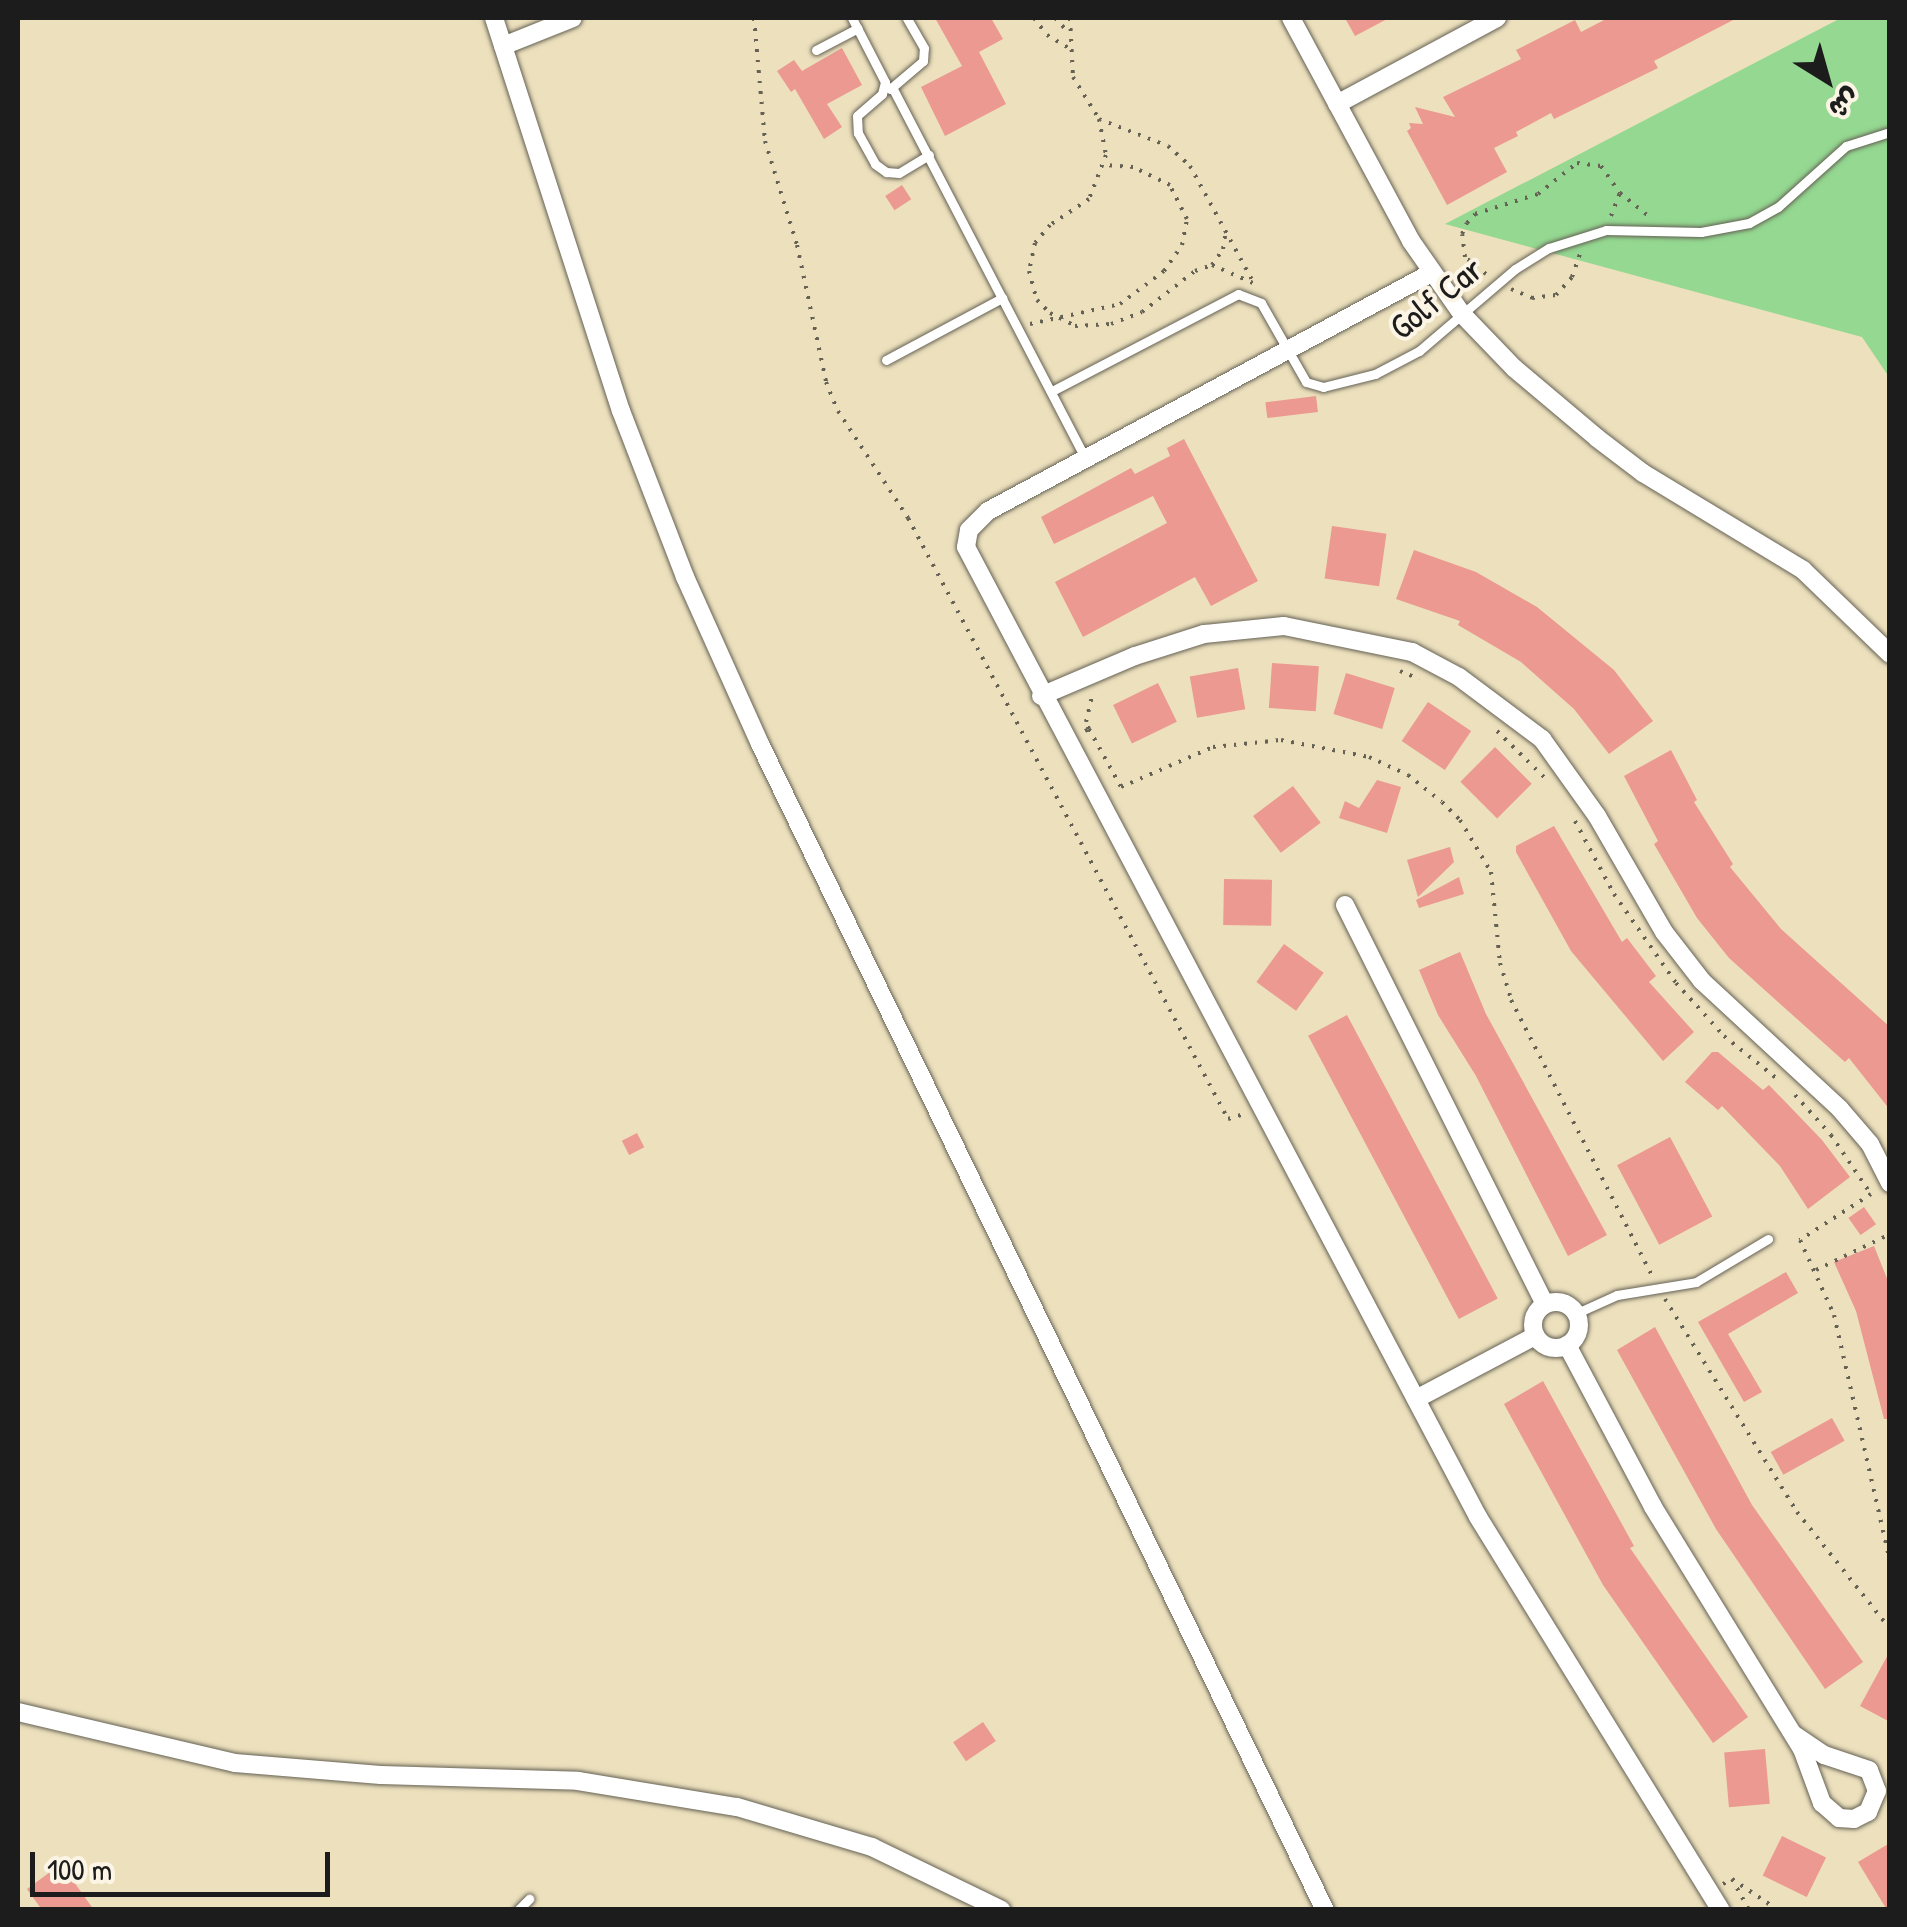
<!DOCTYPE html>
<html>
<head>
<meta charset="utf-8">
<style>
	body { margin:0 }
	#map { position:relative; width:1907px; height:1927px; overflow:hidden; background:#ece0bd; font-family:"Patrick Hand","Playpen Sans Arabic",sans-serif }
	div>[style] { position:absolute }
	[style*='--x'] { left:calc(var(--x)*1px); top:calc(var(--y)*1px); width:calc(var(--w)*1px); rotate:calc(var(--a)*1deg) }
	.green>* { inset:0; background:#94d891 }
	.building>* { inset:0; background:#eb9991; transform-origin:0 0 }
	.path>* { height:4px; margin-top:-2px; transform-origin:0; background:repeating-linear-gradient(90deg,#656154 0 2.5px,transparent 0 10.5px) }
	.roads { filter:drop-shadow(0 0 2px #656154) drop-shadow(0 0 2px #656154) }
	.service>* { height:9px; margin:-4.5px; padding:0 4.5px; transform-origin:4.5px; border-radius:4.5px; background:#fff }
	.minor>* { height:18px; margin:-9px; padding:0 9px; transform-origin:9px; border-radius:9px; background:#fff }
	.minor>.ring { margin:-9px; padding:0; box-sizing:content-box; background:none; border:18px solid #fff; border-radius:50% }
	span { translate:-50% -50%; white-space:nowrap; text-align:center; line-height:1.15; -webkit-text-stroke:8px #fcf5e5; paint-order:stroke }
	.street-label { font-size:35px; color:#1c1c1c }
	.frame { position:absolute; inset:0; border:20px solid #1c1c1c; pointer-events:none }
	.north { position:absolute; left:1777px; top:30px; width:100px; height:100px; -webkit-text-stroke:8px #fcf5e5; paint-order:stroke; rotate:143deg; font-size:28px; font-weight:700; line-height:40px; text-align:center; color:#1c1c1c }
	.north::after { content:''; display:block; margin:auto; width:35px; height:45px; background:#1c1c1c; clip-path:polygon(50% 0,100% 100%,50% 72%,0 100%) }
	.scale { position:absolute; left:30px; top:1852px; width:300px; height:45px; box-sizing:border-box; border:5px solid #1c1c1c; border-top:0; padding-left:12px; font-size:30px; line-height:35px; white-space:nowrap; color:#1c1c1c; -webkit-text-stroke:8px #fcf5e5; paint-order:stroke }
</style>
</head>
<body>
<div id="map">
	<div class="green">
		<i style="clip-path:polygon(1841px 18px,1889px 18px,1889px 377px,1862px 337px,1445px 224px)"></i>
	</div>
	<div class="building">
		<i style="clip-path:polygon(935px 18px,991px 18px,1003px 39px,979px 52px,1006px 104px,945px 136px,921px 87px,962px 66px)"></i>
		<i style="clip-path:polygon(1345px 18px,1389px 18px,1355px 36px)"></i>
		<i style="clip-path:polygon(1608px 18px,1737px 18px,1654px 61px,1658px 68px,1554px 119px,1551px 113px,1516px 132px,1518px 136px,1494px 148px,1507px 172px,1447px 205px,1407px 131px,1411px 128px,1409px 123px,1423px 124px,1415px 107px,1455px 117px,1443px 97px,1521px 59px,1516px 50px,1575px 20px,1581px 32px)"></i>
		<i style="clip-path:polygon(842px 48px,862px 85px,827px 104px,842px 127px,824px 139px,795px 89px,791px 92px,777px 71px,794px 60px,802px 71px)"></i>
		<i style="left:902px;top:185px;width:17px;height:20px;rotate:57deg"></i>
		<i style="left:1316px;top:396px;width:16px;height:51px;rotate:83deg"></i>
		<i style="clip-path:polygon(1184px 439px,1258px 581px,1211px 606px,1195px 577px,1083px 637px,1055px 582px,1167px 523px,1153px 496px,1054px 544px,1041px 517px,1131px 468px,1135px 474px,1170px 456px,1167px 448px)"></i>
		<i style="left:1332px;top:526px;width:55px;height:53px;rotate:8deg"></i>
		<i style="clip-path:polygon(1414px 550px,1476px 572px,1537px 607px,1614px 670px,1653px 721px,1609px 754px,1574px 709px,1521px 662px,1458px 625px,1460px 621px,1396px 599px)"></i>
		<i style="left:1272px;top:663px;width:47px;height:45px;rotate:4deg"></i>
		<i style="left:1238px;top:668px;width:42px;height:49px;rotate:80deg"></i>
		<i style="left:1346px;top:673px;width:51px;height:43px;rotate:17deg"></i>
		<i style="left:1158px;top:683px;width:43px;height:50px;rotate:64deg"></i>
		<i style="left:1428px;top:702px;width:52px;height:47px;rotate:34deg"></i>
		<i style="left:1495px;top:747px;width:52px;height:49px;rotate:45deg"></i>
		<i style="clip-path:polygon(1671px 750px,1697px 800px,1694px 802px,1733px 864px,1730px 867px,1781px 929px,1890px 1027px,1890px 1110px,1849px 1058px,1845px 1062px,1729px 958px,1697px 918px,1654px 844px,1658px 841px,1624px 776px)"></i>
		<i style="clip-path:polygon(1377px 780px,1401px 787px,1387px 833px,1339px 818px,1345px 801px,1359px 808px)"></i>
		<i style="left:1293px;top:786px;width:46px;height:50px;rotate:53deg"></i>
		<i style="clip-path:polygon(1554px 826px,1622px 942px,1627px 938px,1656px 976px,1649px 982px,1694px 1032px,1663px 1061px,1571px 951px,1516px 852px,1516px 846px)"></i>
		<i style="clip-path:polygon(1450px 847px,1454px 862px,1418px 897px,1407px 860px)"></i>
		<i style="clip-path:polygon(1459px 877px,1464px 894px,1419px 908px,1416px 900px)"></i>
		<i style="left:1224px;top:879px;width:48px;height:46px;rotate:1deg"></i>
		<i style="left:1284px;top:944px;width:49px;height:47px;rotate:36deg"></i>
		<i style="clip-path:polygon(1460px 952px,1486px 1014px,1607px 1235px,1568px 1256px,1476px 1076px,1438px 1015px,1419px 970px)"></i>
		<i style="left:1347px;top:1015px;width:321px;height:44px;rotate:62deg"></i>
		<i style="clip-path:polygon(1712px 1052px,1718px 1052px,1763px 1090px,1769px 1085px,1822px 1140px,1850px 1177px,1808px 1209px,1780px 1166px,1722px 1106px,1718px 1110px,1685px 1082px)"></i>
		<i style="left:637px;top:1133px;width:16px;height:17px;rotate:63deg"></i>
		<i style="left:1670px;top:1137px;width:90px;height:60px;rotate:62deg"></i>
		<i style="left:1864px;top:1207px;width:21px;height:19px;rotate:55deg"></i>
		<i style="clip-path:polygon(1874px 1246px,1890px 1286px,1890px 1419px,1884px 1419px,1856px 1311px,1834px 1262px)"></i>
		<i style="clip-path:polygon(1786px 1272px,1798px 1293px,1728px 1334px,1762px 1392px,1744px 1402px,1698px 1322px)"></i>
		<i style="clip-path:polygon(1655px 1327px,1752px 1505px,1863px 1662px,1825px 1689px,1716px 1529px,1617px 1350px)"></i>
		<i style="clip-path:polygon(1543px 1381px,1634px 1546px,1630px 1548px,1748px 1717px,1713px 1743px,1603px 1585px,1504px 1404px)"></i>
		<i style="left:1832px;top:1418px;width:26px;height:70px;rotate:61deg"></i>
		<i style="clip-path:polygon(1890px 1651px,1890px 1722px,1860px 1706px)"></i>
		<i style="left:983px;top:1722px;width:23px;height:36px;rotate:56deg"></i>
		<i style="left:1765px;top:1749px;width:55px;height:41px;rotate:85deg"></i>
		<i style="left:1782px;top:1836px;width:49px;height:44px;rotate:26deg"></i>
		<i style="clip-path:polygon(1890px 1843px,1890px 1910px,1887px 1910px,1858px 1862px)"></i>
		<i style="clip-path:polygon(61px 1864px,94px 1910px,42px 1910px,27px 1889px)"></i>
	</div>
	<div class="path">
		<i style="--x:754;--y:18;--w:123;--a:84.9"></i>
		<i style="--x:765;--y:141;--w:109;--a:72.9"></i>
		<i style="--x:797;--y:245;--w:140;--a:78"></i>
		<i style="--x:826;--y:382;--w:31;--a:68"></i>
		<i style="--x:838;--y:411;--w:128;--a:56.8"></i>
		<i style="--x:908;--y:518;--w:681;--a:61.97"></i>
		<i style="--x:1228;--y:1119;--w:17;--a:-17"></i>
		<i style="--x:1034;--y:18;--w:21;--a:53"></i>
		<i style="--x:1047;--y:35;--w:27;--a:31"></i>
		<i style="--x:1055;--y:18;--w:19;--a:47"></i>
		<i style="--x:1070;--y:18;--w:59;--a:87.1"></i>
		<i style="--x:1073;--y:77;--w:49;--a:58.2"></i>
		<i style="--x:1099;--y:119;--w:37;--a:79"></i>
		<i style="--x:1106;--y:155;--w:47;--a:111.1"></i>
		<i style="--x:1089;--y:199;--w:47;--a:146.3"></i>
		<i style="--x:1050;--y:225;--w:23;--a:130"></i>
		<i style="--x:1035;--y:243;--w:29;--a:102"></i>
		<i style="--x:1029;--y:271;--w:30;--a:75"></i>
		<i style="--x:1037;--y:300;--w:18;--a:45"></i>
		<i style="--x:1050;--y:313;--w:28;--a:27"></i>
		<i style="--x:1075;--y:326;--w:36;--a:-3"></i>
		<i style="--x:1111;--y:324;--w:33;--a:-21"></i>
		<i style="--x:1142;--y:312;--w:67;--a:-37.7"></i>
		<i style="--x:1195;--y:271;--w:18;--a:-19"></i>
		<i style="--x:1212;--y:265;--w:19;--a:-55"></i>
		<i style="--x:1223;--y:249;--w:19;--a:-81"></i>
		<i style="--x:1099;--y:119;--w:74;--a:21.4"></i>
		<i style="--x:1168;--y:146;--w:30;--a:42"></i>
		<i style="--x:1190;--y:166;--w:136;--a:61.4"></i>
		<i style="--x:1611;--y:216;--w:25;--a:-69"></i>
		<i style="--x:1212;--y:265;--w:45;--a:23.7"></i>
		<i style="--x:1486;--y:274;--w:27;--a:-141"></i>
		<i style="--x:1465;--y:257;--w:23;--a:-97"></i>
		<i style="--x:1462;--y:234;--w:12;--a:-66"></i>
		<i style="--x:1467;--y:223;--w:12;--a:-48"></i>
		<i style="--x:1475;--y:214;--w:66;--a:-17.6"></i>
		<i style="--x:1538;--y:194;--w:50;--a:-38.5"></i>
		<i style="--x:1577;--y:163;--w:24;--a:7"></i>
		<i style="--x:1601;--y:166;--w:33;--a:55"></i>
		<i style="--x:1620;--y:193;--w:35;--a:39"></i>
		<i style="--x:1511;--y:289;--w:23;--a:23"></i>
		<i style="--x:1532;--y:298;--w:24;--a:-7"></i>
		<i style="--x:1556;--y:295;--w:24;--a:-48"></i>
		<i style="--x:1572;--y:277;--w:24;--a:-71"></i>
		<i style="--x:1030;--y:324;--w:92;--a:-12.5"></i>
		<i style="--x:1120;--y:304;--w:55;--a:-36.9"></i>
		<i style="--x:1164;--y:271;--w:32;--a:-55"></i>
		<i style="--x:1182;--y:245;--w:26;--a:-79"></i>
		<i style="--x:1187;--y:219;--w:38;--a:-117"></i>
		<i style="--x:1170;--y:185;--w:41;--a:-154.1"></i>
		<i style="--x:1133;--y:167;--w:28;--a:-176"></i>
		<i style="--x:1400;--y:671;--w:21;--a:23"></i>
		<i style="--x:1089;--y:729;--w:66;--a:61.1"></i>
		<i style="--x:1121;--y:787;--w:100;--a:-23.5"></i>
		<i style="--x:1213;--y:747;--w:68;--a:-5.9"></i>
		<i style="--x:1281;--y:740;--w:90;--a:10.9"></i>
		<i style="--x:1369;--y:757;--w:43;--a:24.8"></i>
		<i style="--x:1408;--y:775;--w:43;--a:38.5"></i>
		<i style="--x:1442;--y:802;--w:25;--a:45"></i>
		<i style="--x:1460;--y:820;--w:61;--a:59.2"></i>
		<i style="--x:1491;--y:872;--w:91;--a:84.4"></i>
		<i style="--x:1500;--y:963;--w:39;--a:73"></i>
		<i style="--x:1511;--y:1000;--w:307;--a:62.9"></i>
		<i style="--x:1085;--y:731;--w:4;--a:-27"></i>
		<i style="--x:1089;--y:729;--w:8;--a:-113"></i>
		<i style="--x:1086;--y:722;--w:27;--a:-77"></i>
		<i style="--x:1497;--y:731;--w:66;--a:44.4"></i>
		<i style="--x:1575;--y:821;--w:83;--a:61.9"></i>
		<i style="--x:1614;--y:894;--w:108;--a:55.1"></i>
		<i style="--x:1676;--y:983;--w:72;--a:47.8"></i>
		<i style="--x:1724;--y:1036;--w:73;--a:38.9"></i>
		<i style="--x:1795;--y:1095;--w:54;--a:48"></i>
		<i style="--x:1831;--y:1135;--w:71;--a:55.9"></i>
		<i style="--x:1871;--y:1194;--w:85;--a:147.1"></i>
		<i style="--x:1800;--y:1240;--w:82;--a:65.6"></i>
		<i style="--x:1834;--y:1315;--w:252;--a:77.2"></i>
		<i style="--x:1816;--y:1270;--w:82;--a:-25.9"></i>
		<i style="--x:1665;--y:1299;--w:251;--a:58.2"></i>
		<i style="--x:1797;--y:1512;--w:149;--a:51.5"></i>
		<i style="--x:1732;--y:1879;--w:35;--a:61"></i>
		<i style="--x:1723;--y:1884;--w:10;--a:-29"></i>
		<i style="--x:1732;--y:1879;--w:55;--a:34"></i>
	</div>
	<div class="roads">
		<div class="service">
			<i style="--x:852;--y:18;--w:72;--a:62.7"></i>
			<i style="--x:885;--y:82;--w:12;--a:104"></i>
			<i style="--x:882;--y:94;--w:33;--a:139"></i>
			<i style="--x:857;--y:116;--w:17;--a:87"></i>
			<i style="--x:858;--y:133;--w:35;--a:61"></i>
			<i style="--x:875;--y:164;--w:14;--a:36"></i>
			<i style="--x:886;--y:172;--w:13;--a:4"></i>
			<i style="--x:899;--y:173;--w:35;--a:-31"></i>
			<i style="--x:816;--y:50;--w:47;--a:-27.6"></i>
			<i style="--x:892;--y:87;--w:418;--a:62.5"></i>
			<i style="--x:890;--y:89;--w:43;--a:-40.3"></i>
			<i style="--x:923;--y:61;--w:13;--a:-86"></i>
			<i style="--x:924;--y:48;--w:34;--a:-120"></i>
			<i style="--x:886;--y:360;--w:132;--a:-28.1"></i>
			<i style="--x:1052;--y:391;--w:210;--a:-27.5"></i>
			<i style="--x:1238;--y:294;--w:25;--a:21"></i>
			<i style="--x:1261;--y:303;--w:91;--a:60.3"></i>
			<i style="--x:1306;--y:382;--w:18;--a:16"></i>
			<i style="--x:1323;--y:387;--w:54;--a:-14"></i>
			<i style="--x:1375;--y:374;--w:50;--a:-27.6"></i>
			<i style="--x:1419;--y:351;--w:126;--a:-40.5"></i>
			<i style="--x:1515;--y:269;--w:40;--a:-32"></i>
			<i style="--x:1549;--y:248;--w:60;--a:-17.5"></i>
			<i style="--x:1606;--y:230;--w:95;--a:1.2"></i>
			<i style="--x:1701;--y:232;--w:49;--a:-10.6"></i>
			<i style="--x:1749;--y:223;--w:33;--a:-29"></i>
			<i style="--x:1778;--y:207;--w:91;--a:-41.9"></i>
			<i style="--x:1846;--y:146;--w:46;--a:-17.7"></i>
			<i style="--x:1577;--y:1313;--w:44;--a:-24.2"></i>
			<i style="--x:1617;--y:1295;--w:80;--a:-9.3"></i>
			<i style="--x:1696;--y:1282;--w:84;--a:-30.8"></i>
			<i style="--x:518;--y:1910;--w:16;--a:-45"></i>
		</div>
		<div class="minor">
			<i style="--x:494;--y:18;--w:413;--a:72.1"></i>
			<i style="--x:621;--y:411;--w:178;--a:68.9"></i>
			<i style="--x:685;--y:577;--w:183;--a:65.8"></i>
			<i style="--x:760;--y:744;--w:1296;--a:64.15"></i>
			<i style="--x:1291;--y:18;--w:253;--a:61.7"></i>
			<i style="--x:1411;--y:241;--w:89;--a:55.1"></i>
			<i style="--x:1462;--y:314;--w:75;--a:46.1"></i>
			<i style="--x:1514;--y:368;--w:109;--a:40.1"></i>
			<i style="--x:1597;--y:438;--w:58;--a:37.3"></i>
			<i style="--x:1643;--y:473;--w:187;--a:31.2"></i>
			<i style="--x:1803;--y:570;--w:121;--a:44"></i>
			<i style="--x:503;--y:46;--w:75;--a:-21.8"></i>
			<i style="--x:1337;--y:104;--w:182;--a:-28.3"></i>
			<i style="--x:1431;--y:273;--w:503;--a:151.75"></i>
			<i style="--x:988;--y:511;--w:27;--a:135"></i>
			<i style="--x:969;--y:530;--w:17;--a:100"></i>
			<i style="--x:966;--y:547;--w:1097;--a:62.17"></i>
			<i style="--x:1478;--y:1517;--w:462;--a:58.3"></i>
			<i style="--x:1041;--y:696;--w:102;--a:-23.1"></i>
			<i style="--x:1135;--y:656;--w:72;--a:-17.7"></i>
			<i style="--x:1204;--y:634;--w:80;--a:-5.7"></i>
			<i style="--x:1284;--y:626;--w:131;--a:11.5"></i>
			<i style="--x:1412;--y:652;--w:53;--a:28"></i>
			<i style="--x:1459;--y:677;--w:104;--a:36.8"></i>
			<i style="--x:1542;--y:739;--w:95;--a:54.5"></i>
			<i style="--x:1597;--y:816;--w:134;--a:60"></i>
			<i style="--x:1664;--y:932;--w:62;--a:52.2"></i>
			<i style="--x:1702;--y:981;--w:188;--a:42.8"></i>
			<i style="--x:1840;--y:1109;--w:46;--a:49.4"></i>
			<i style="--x:1870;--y:1144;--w:44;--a:62.9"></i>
			<i style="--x:1345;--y:905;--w:446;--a:63.4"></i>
			<i class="ring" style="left:1533px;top:1302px;width:28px;height:28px"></i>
			<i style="--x:1567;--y:1345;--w:183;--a:62"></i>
			<i style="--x:1653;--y:1507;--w:284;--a:58.4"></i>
			<i style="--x:1802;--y:1749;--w:58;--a:69.7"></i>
			<i style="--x:1822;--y:1803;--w:23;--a:41"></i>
			<i style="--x:1839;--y:1818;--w:15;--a:4"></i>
			<i style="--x:1854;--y:1819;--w:16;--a:-27"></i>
			<i style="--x:1868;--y:1812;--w:23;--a:-67"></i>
			<i style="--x:1877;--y:1791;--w:22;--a:-111"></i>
			<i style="--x:1869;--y:1770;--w:47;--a:-161.6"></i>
			<i style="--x:1824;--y:1755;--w:37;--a:-146"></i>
			<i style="--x:1416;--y:1399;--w:135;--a:-27.9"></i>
			<i style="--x:18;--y:1712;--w:223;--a:13.2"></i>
			<i style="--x:235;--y:1763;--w:146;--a:4.7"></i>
			<i style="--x:381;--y:1775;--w:197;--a:1.7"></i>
			<i style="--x:578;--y:1781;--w:161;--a:9.3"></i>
			<i style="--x:737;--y:1807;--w:141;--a:16.5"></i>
			<i style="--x:872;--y:1847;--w:144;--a:25.9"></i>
		</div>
	</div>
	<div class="street-label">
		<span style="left:1436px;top:298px;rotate:-39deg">Golf Car</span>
	</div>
	<div class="frame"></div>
	<div class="north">ش</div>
	<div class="scale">100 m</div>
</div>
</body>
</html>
